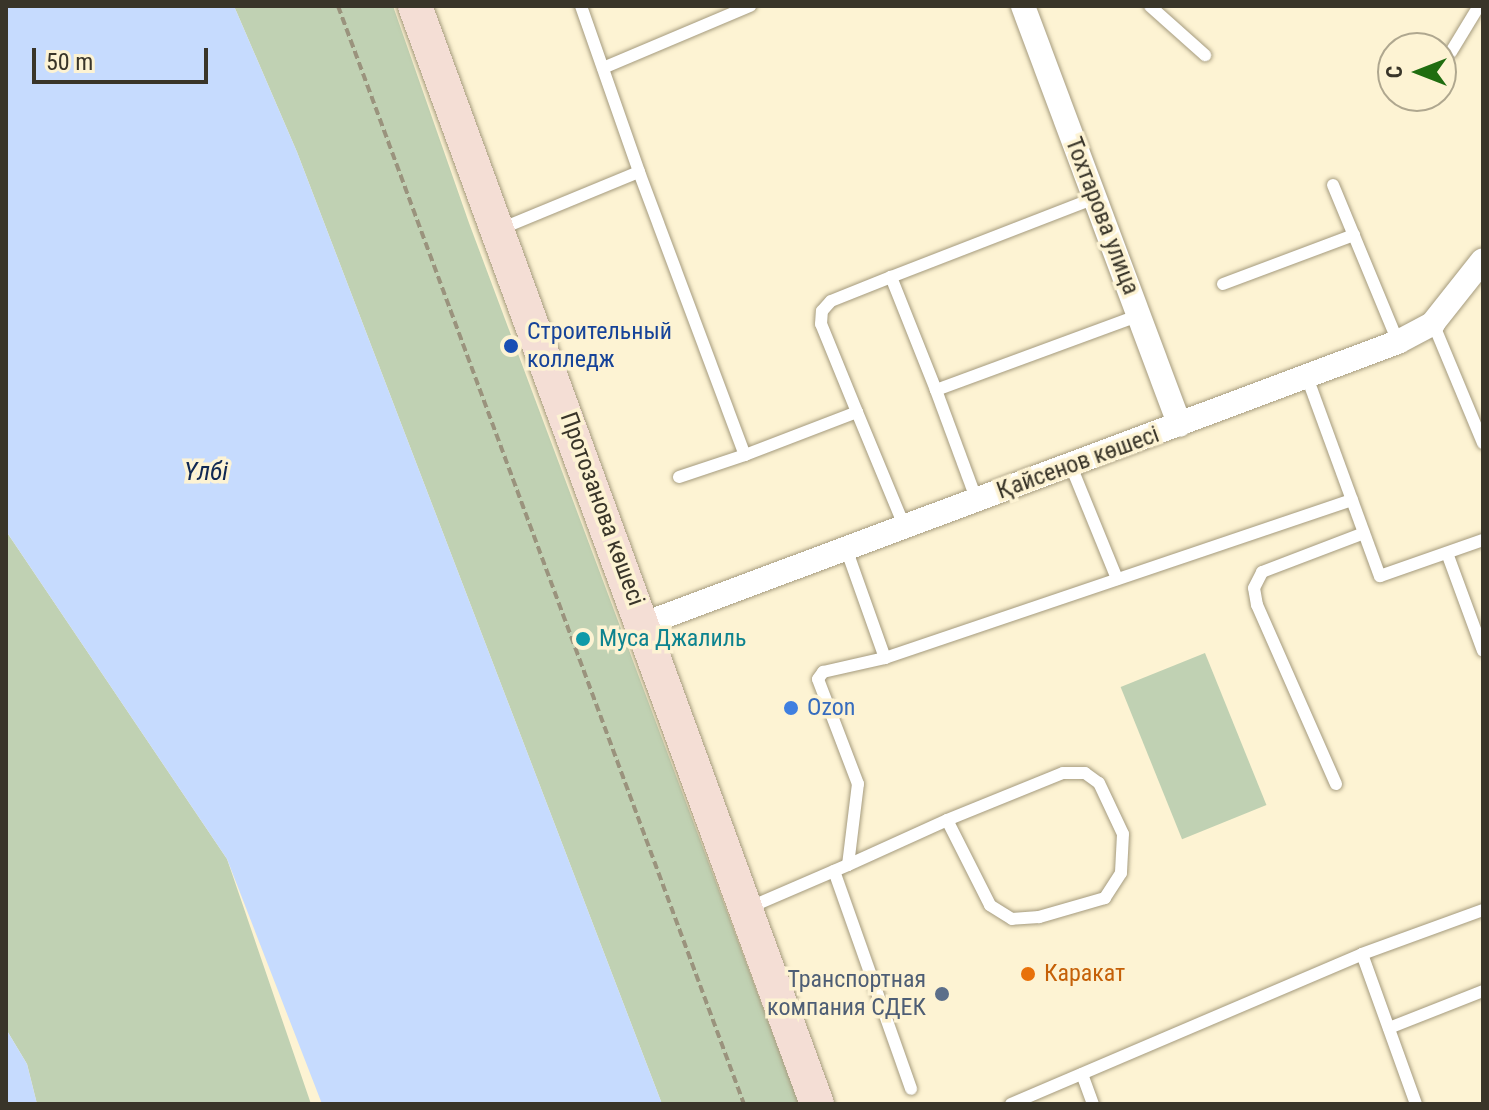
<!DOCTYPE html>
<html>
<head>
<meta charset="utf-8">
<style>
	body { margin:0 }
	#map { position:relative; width:1489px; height:1110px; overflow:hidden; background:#fdf3d3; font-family:"Roboto Condensed",sans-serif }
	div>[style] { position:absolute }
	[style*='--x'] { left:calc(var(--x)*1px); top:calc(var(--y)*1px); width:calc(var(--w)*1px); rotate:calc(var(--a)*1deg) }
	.green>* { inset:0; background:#c0d1b3; transform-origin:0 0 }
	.water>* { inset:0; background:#c6dbfe }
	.path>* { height:4px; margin-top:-2px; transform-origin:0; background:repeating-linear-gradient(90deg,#9a937d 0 8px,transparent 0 12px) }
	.roads { filter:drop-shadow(0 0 2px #a59b7e) drop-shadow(0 0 2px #a59b7e) }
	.lane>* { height:12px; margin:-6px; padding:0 6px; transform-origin:6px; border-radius:6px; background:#fff }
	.street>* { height:24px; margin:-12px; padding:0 12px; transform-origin:12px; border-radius:12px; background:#fff }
	.secondary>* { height:34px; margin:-17px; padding:0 17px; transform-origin:17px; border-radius:17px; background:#f4ded5 }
	.dots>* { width:22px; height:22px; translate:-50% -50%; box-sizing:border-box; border:4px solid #fdf3d3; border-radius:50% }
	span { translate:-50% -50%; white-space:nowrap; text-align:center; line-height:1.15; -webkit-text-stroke:7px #fdf3d3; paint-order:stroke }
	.street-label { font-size:24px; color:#393529 }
	.transit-label { font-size:24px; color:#164399 }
	.left { translate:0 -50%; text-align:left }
	.culture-label { font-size:24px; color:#0d838f }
	.shop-label { font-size:24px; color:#366cbe }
	.food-label { font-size:24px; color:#c56008 }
	.service-label { font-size:24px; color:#4e5e75 }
	.right { translate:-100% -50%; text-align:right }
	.water-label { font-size:26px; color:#102853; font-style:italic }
	.frame { position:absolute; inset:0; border:8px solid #393529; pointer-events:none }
	.north { position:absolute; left:1377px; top:32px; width:80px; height:80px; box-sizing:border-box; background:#fdf3d3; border:2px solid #afa78f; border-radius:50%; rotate:270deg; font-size:22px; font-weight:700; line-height:32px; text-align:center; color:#393529 }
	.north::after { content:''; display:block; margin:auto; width:28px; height:36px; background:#206d10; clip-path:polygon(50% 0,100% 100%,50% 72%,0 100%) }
	.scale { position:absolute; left:32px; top:48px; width:176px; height:36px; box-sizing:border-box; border:4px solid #393529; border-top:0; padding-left:10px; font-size:24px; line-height:28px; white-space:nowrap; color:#393529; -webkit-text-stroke:6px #fdf3d3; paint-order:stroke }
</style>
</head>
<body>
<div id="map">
	<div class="green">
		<i style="clip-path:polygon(234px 6px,393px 6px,469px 223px,799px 1104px,662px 1104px,297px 152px)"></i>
		<i style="clip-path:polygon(6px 531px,227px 859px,311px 1104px,37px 1104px,27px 1064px,6px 1029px)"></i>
		<i style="left:1205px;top:653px;width:164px;height:91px;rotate:68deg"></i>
	</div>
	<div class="water">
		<i style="clip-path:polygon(6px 6px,234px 6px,297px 152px,662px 1104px,322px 1104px,227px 859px,6px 531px)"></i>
		<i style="clip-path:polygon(6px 1029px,27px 1064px,37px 1104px,6px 1104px)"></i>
	</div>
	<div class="path">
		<i style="--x:338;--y:6;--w:1171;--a:69.71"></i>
	</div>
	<div class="roads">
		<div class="lane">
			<i style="--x:581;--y:6;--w:176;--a:70.7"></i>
			<i style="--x:1150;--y:6;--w:74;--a:41.7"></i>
			<i style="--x:1451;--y:52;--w:54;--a:-58.7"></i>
			<i style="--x:603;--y:68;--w:160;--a:-22.9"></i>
			<i style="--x:1333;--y:185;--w:170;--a:67.5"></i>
			<i style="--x:498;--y:230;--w:152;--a:-22.4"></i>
			<i style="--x:639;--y:172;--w:302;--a:69.5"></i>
			<i style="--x:745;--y:455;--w:120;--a:-21"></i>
			<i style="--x:857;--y:412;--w:126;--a:67.5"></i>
			<i style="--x:1223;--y:284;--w:140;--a:-20.5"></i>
			<i style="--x:1433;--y:323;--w:130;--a:67.4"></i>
			<i style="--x:1307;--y:377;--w:212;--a:69.9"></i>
			<i style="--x:1380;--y:576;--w:109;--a:-19.3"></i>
			<i style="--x:936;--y:390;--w:122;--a:-111.7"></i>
			<i style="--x:891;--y:277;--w:219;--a:-21.2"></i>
			<i style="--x:857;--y:412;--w:95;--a:-112.2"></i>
			<i style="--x:821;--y:324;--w:13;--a:-86"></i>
			<i style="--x:822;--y:311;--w:13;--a:-48"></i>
			<i style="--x:831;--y:301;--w:65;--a:-21.8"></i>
			<i style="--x:1071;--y:466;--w:122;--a:67.8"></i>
			<i style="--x:679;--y:477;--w:70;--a:-18.4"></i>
			<i style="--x:977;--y:501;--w:118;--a:-110.3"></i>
			<i style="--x:936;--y:390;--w:217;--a:-20.2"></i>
			<i style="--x:1447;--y:553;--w:104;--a:69.8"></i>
			<i style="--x:885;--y:658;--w:493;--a:-18.7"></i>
			<i style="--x:1336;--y:784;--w:196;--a:-113.8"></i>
			<i style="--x:1257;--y:605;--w:17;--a:-100"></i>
			<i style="--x:1254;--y:588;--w:18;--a:-63"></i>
			<i style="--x:1262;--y:572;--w:109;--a:-20.9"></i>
			<i style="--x:848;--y:865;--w:109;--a:-24.4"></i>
			<i style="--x:947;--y:820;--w:125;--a:-22.1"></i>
			<i style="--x:1063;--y:773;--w:22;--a:0"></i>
			<i style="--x:1085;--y:773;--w:17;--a:36"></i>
			<i style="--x:1099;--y:783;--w:56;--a:64.8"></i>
			<i style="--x:1123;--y:834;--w:39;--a:93"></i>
			<i style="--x:1121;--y:873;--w:30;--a:123"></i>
			<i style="--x:1105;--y:898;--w:69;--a:163.9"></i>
			<i style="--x:1039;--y:917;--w:27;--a:176"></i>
			<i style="--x:1012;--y:919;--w:26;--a:-148"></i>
			<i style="--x:990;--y:905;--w:95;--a:-116.8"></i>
			<i style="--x:834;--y:871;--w:231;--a:70.5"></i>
			<i style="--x:748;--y:908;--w:109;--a:-23.3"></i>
			<i style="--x:848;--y:865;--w:82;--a:-83"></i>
			<i style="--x:858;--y:784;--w:112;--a:-110.9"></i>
			<i style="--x:818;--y:679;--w:9;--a:-54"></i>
			<i style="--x:823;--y:672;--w:64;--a:-12.7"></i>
			<i style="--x:885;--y:658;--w:114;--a:-109.6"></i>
			<i style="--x:1362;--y:954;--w:129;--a:-20"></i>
			<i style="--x:1389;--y:1028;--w:101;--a:-21.5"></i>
			<i style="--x:1082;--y:1074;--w:32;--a:70"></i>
			<i style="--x:1011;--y:1104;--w:382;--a:-23.1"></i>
			<i style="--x:1362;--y:954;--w:159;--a:70.2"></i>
		</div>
		<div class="street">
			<i style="--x:1023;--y:6;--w:447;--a:69.5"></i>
			<i style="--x:644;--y:624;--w:805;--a:-20.51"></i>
			<i style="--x:1398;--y:342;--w:40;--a:-28"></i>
			<i style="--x:1433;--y:323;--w:80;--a:-51.6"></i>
		</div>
		<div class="secondary">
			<i style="--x:415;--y:6;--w:1169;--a:69.89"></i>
		</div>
	</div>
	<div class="dots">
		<i style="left:511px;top:346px;background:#1a4fb4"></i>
		<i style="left:583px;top:639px;background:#0f9aa8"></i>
		<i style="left:791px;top:708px;background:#3f7fe0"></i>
		<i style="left:1028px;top:974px;background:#e8710a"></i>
		<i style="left:942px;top:994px;background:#5c6f8a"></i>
	</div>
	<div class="street-label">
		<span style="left:1102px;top:216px;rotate:69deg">Тохтарова улица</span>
		<span style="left:1078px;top:463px;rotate:-20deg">Қайсенов көшесі</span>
		<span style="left:602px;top:509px;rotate:70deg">Протозанова көшесі</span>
	</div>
	<div class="transit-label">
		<span class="left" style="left:527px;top:346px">Строительный<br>колледж</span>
	</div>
	<div class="culture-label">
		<span class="left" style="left:599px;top:639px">Муса Джалиль</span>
	</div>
	<div class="shop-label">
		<span class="left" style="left:807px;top:708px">Ozon</span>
	</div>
	<div class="food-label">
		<span class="left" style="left:1044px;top:974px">Каракат</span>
	</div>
	<div class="service-label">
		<span class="right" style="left:926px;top:994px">Транспортная<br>компания СДЕК</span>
	</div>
	<div class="water-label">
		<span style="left:206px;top:472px">Үлбі</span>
	</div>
	<div class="frame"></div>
	<div class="north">С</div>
	<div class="scale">50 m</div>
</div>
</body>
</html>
